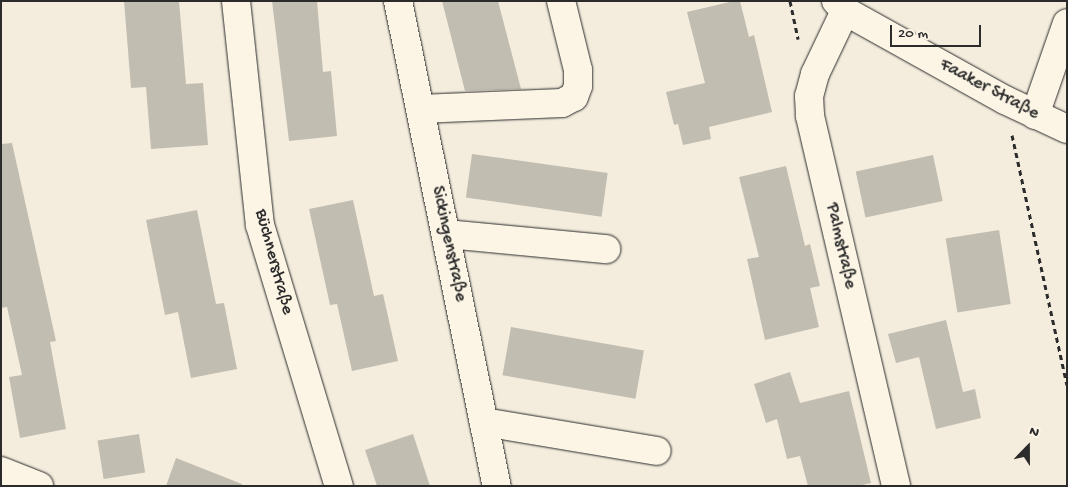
<!DOCTYPE html>
<html>
<head>
<meta charset="utf-8">
<style>
	body { margin:0 }
	#map { position:relative; width:1068px; height:487px; overflow:hidden; background:#f4edde; font-family:"Gochi Hand",sans-serif }
	div>[style] { position:absolute }
	[style*='--x'] { left:calc(var(--x)*1px); top:calc(var(--y)*1px); width:calc(var(--w)*1px); rotate:calc(var(--a)*1deg) }
	.building>* { inset:0; background:#c2bdb1; transform-origin:0 0 }
	.path>* { height:3px; margin-top:-1.5px; transform-origin:0; background:repeating-linear-gradient(90deg,#2b2b2b 0 5px,transparent 0 9px) }
	.roads { filter:drop-shadow(0 0 1px #2b2b2b) drop-shadow(0 0 1px #2b2b2b) }
	.minor>* { height:28px; margin:-14px; padding:0 14px; transform-origin:14px; border-radius:14px; background:#fcf5e5 }
	span { translate:-50% -50%; white-space:nowrap; text-align:center; line-height:1.15; -webkit-text-stroke:5px #fcf5e5; paint-order:stroke }
	.street-label { font-size:18px; color:#2b2b2b }
	.frame { position:absolute; inset:0; border:2px solid #2b2b2b; pointer-events:none }
	.north { position:absolute; left:1003px; top:422px; width:50px; height:50px; -webkit-text-stroke:4px #fcf5e5; paint-order:stroke; rotate:22deg; font-size:14px; font-weight:700; line-height:20px; text-align:center; color:#2b2b2b }
	.north::after { content:''; display:block; margin:auto; width:18px; height:22px; background:#2b2b2b; clip-path:polygon(50% 0,100% 100%,50% 72%,0 100%) }
	.scale { position:absolute; left:890px; top:25px; width:91px; height:22px; box-sizing:border-box; border:2px solid #2b2b2b; border-top:0; padding-left:6px; font-size:15px; line-height:18px; white-space:nowrap; color:#2b2b2b; -webkit-text-stroke:4px #fcf5e5; paint-order:stroke }
</style>
</head>
<body>
<div id="map">
	<div class="building">
		<i style="clip-path:polygon(124px 1px,179px 1px,186px 84px,203px 83px,208px 145px,151px 149px,146px 87px,131px 88px)"></i>
		<i style="clip-path:polygon(272px 1px,317px 1px,323px 72px,331px 71px,337px 136px,289px 141px)"></i>
		<i style="clip-path:polygon(442px 1px,498px 1px,521px 89px,465px 91px)"></i>
		<i style="clip-path:polygon(734px 1px,740px 1px,749px 37px,754px 35px,772px 112px,709px 127px,711px 139px,683px 145px,678px 124px,674px 125px,666px 92px,705px 83px,687px 12px)"></i>
		<i style="clip-path:polygon(12px 143px,56px 341px,50px 342px,66px 429px,20px 438px,9px 377px,22px 375px,7px 307px,1px 308px,1px 144px)"></i>
		<i style="left:472px;top:154px;width:137px;height:44px;rotate:8deg"></i>
		<i style="left:933px;top:155px;width:47px;height:79px;rotate:78deg"></i>
		<i style="clip-path:polygon(786px 166px,805px 246px,810px 244px,820px 286px,810px 288px,819px 327px,765px 340px,747px 259px,759px 257px,739px 177px)"></i>
		<i style="clip-path:polygon(353px 200px,374px 296px,383px 294px,398px 361px,352px 371px,337px 304px,330px 305px,309px 209px)"></i>
		<i style="clip-path:polygon(197px 210px,216px 304px,224px 303px,237px 369px,191px 378px,178px 312px,165px 315px,146px 220px)"></i>
		<i style="left:999px;top:230px;width:75px;height:54px;rotate:81deg"></i>
		<i style="clip-path:polygon(946px 320px,963px 392px,975px 389px,981px 418px,936px 429px,919px 357px,896px 363px,888px 334px)"></i>
		<i style="left:511px;top:327px;width:135px;height:49px;rotate:10deg"></i>
		<i style="clip-path:polygon(790px 372px,800px 403px,849px 391px,871px 483px,858px 486px,808px 486px,800px 456px,787px 459px,777px 419px,766px 423px,754px 384px)"></i>
		<i style="left:139px;top:434px;width:39px;height:42px;rotate:81deg"></i>
		<i style="clip-path:polygon(413px 434px,430px 486px,377px 486px,365px 450px)"></i>
		<i style="clip-path:polygon(176px 458px,242px 484px,241px 486px,166px 486px)"></i>
	</div>
	<div class="path">
		<i style="--x:790;--y:1;--w:39;--a:78"></i>
		<i style="--x:1012;--y:135;--w:256;--a:77.6"></i>
	</div>
	<div class="roads">
		<div class="minor">
			<i style="--x:236;--y:1;--w:225;--a:83.9"></i>
			<i style="--x:260;--y:225;--w:273;--a:73.2"></i>
			<i style="--x:398;--y:1;--w:495;--a:78.5"></i>
			<i style="--x:836;--y:1;--w:13;--a:48"></i>
			<i style="--x:845;--y:11;--w:183;--a:29.1"></i>
			<i style="--x:1005;--y:100;--w:68;--a:25.1"></i>
			<i style="--x:845;--y:11;--w:70;--a:115.5"></i>
			<i style="--x:815;--y:74;--w:23;--a:105"></i>
			<i style="--x:809;--y:96;--w:20;--a:87"></i>
			<i style="--x:810;--y:116;--w:380;--a:76.9"></i>
			<i style="--x:420;--y:109;--w:142;--a:-2.4"></i>
			<i style="--x:562;--y:103;--w:13;--a:-27"></i>
			<i style="--x:574;--y:97;--w:12;--a:-70"></i>
			<i style="--x:578;--y:86;--w:16;--a:-90"></i>
			<i style="--x:578;--y:70;--w:71;--a:-103.8"></i>
			<i style="--x:1035;--y:115;--w:97;--a:-70.8"></i>
			<i style="--x:446;--y:234;--w:161;--a:5.4"></i>
			<i style="--x:484;--y:422;--w:175;--a:9.5"></i>
			<i style="--x:1;--y:471;--w:41;--a:21.5"></i>
		</div>
	</div>
	<div class="street-label">
		<span style="left:989px;top:90px;rotate:28deg">Faaker Straße</span>
		<span style="left:448px;top:244px;rotate:78deg">Sickingenstraße</span>
		<span style="left:840px;top:246px;rotate:77deg">Palmstraße</span>
		<span style="left:273px;top:262px;rotate:75deg">Büchnerstraße</span>
	</div>
	<div class="frame"></div>
	<div class="north">N</div>
	<div class="scale">20 m</div>
</div>
</body>
</html>
